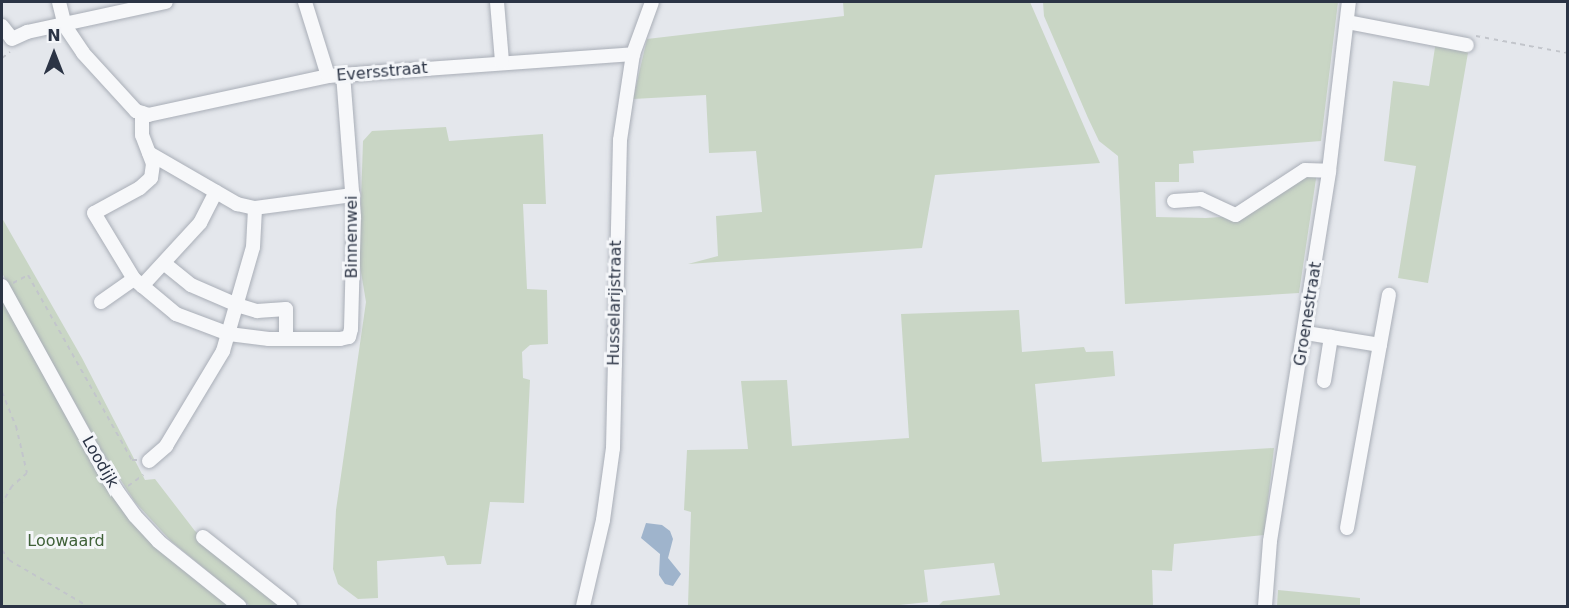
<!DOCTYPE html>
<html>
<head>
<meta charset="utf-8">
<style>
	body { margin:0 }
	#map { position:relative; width:1569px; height:608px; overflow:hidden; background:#e4e7ec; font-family:"DejaVu Sans",sans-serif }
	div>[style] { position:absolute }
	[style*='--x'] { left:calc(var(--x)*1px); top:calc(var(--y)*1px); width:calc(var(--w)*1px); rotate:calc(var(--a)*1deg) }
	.green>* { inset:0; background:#c9d6c5 }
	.water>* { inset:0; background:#9fb4cc }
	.path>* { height:2px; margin-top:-1px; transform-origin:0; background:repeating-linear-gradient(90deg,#c2c5cb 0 4.5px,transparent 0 9px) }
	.roads { filter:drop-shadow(0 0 2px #a9aeb7) drop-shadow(0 0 2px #a9aeb7) }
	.minor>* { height:14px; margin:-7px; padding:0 7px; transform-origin:7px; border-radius:7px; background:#f7f8fa }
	span { translate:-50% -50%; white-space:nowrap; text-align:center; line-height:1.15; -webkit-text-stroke:6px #f4f6f9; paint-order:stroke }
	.street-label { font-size:16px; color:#2b3445 }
	.park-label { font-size:16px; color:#3f6138 }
	.frame { position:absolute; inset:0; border:3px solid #2b3445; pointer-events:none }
	.north { position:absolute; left:24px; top:24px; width:60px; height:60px; -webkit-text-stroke:4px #f4f6f9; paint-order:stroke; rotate:0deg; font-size:16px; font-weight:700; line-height:24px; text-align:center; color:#2b3445 }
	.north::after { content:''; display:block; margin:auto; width:21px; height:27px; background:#2b3445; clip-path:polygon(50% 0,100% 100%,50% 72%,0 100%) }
</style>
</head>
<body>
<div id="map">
	<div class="green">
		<i style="clip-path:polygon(843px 2px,1030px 2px,1100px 163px,935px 175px,922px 248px,688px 264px,718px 256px,716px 216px,762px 212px,756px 151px,709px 153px,706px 95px,633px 99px,647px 39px,844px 16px)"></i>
		<i style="clip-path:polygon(1043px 2px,1338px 2px,1321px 141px,1193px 151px,1194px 163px,1179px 164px,1179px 182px,1155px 182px,1156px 217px,1206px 218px,1235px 216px,1280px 186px,1317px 172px,1299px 293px,1125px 304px,1118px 156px,1099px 141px,1088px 118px,1044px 16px)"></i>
		<i style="clip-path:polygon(1436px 41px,1469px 47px,1428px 283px,1398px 278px,1416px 166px,1384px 161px,1393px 81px,1429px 86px)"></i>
		<i style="clip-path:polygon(446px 127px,449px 141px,543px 134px,546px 204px,523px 204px,527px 289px,547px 290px,548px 344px,530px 345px,522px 352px,523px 378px,530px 380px,524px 503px,490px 502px,481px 564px,447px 565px,444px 556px,377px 561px,378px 598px,358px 599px,338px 584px,333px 569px,336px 510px,366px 302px,359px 260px,363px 141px,372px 131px)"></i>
		<i style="clip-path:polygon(2px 218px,82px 358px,145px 480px,155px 479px,195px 531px,284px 606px,250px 606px,171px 541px,135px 502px,100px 448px,2px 273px)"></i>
		<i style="clip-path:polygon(2px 299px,50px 387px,162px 550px,228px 606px,2px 606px)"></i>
		<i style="clip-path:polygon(1019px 310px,1022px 352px,1084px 347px,1086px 352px,1113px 351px,1115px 376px,1035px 384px,1042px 462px,1274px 448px,1264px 535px,1174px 544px,1172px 571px,1152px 570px,1153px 606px,938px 606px,943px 601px,1000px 595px,994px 563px,924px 570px,928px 602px,890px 606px,688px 605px,691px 512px,684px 510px,687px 450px,748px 449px,741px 381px,787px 380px,792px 446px,909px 438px,901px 314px)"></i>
		<i style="clip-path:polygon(1278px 590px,1360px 598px,1360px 606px,1277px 606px)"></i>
	</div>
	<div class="water">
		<i style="clip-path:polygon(646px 523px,662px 525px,670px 531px,673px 539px,668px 558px,681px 574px,673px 586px,665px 584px,659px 575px,660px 554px,641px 538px)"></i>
	</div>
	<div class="path">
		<i style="--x:1476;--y:36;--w:94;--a:10.5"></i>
		<i style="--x:2;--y:58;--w:10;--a:-37"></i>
		<i style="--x:13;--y:283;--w:17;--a:-28"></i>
		<i style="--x:28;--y:275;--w:212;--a:60.7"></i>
		<i style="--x:132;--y:460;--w:5;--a:0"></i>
		<i style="--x:2;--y:392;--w:37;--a:68"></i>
		<i style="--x:16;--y:426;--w:48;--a:76.8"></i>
		<i style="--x:27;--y:473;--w:20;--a:139"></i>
		<i style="--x:12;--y:486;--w:20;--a:120"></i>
		<i style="--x:128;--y:486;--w:19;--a:-36"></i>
		<i style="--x:2;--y:550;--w:12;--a:55"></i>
		<i style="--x:9;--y:560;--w:91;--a:30.5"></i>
	</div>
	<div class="roads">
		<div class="minor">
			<i style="--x:59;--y:2;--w:25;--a:76"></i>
			<i style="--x:65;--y:26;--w:32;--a:56"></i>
			<i style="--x:83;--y:53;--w:79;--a:47.6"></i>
			<i style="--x:136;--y:111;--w:13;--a:18"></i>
			<i style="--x:148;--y:115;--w:184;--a:-12.2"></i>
			<i style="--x:328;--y:76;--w:306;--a:-4.1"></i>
			<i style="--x:305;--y:2;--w:77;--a:72.7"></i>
			<i style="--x:497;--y:2;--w:60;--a:85.2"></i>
			<i style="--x:1347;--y:22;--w:122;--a:10.9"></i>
			<i style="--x:2;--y:26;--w:16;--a:52"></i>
			<i style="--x:12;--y:39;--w:17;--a:-25"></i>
			<i style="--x:27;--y:32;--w:142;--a:-12.2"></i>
			<i style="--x:142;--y:113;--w:22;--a:90"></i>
			<i style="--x:142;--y:135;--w:31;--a:69"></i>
			<i style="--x:153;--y:164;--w:14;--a:98"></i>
			<i style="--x:151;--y:178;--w:15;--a:138"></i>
			<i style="--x:140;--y:188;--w:52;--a:151.5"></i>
			<i style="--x:94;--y:213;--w:77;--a:58.8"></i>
			<i style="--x:134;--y:279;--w:55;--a:39.8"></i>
			<i style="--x:176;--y:314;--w:57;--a:20.7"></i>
			<i style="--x:229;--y:334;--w:40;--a:7.1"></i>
			<i style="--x:269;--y:339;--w:71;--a:0"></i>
			<i style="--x:340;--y:339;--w:9;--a:-13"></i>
			<i style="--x:349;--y:337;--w:8;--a:-76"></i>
			<i style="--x:351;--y:329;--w:112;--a:-88.5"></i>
			<i style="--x:354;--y:217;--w:142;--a:-94.4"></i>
			<i style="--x:149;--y:153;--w:102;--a:30.1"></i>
			<i style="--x:237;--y:204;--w:18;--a:13"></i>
			<i style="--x:255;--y:208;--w:99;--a:-7.6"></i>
			<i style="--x:1174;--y:201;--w:27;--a:-4"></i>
			<i style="--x:1201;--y:199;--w:38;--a:25"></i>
			<i style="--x:1236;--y:215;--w:82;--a:-33.1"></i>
			<i style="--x:1305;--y:170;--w:24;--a:2"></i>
			<i style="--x:165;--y:264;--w:33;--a:39"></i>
			<i style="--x:191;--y:285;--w:50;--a:23.5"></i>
			<i style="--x:237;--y:305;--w:21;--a:17"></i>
			<i style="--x:257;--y:311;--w:29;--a:-4"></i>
			<i style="--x:286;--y:309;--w:30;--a:90"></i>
			<i style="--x:2;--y:286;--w:222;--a:61.1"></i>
			<i style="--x:109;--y:480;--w:44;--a:54.2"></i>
			<i style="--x:135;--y:516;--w:34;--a:47"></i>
			<i style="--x:158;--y:541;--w:104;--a:38.7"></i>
			<i style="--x:142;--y:286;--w:86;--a:-47.4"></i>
			<i style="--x:200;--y:223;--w:35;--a:-63"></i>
			<i style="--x:101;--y:302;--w:40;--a:-34.9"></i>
			<i style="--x:1306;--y:333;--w:75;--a:9.2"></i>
			<i style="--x:1324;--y:381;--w:45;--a:-81"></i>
			<i style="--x:149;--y:461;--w:23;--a:-41"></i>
			<i style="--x:166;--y:446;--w:111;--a:-59"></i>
			<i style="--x:223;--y:351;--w:108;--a:-73.9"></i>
			<i style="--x:253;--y:247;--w:39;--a:-87"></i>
			<i style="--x:1347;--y:528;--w:237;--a:-79.8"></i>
			<i style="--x:203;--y:537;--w:111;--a:38.4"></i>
			<i style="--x:583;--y:606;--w:88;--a:-76.9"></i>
			<i style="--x:603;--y:520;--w:73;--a:-82.1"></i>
			<i style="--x:613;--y:448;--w:308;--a:-88.7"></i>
			<i style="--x:620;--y:140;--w:87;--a:-81.4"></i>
			<i style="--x:633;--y:54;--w:55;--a:-69.9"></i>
			<i style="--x:1265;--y:606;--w:65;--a:-85.6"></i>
			<i style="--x:1270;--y:541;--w:375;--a:-80.9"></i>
			<i style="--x:1329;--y:171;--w:170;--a:-83.3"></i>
		</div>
	</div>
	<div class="street-label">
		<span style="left:382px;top:72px;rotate:-5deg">Eversstraat</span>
		<span style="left:352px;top:237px;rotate:-90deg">Binnenwei</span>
		<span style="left:615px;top:303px;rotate:-89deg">Husselarijstraat</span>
		<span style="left:1308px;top:314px;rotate:-81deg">Groenestraat</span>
		<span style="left:100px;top:462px;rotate:60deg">Loodijk</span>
	</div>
	<div class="park-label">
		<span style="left:66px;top:541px">Loowaard</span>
	</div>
	<div class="frame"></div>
	<div class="north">N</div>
</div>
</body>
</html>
